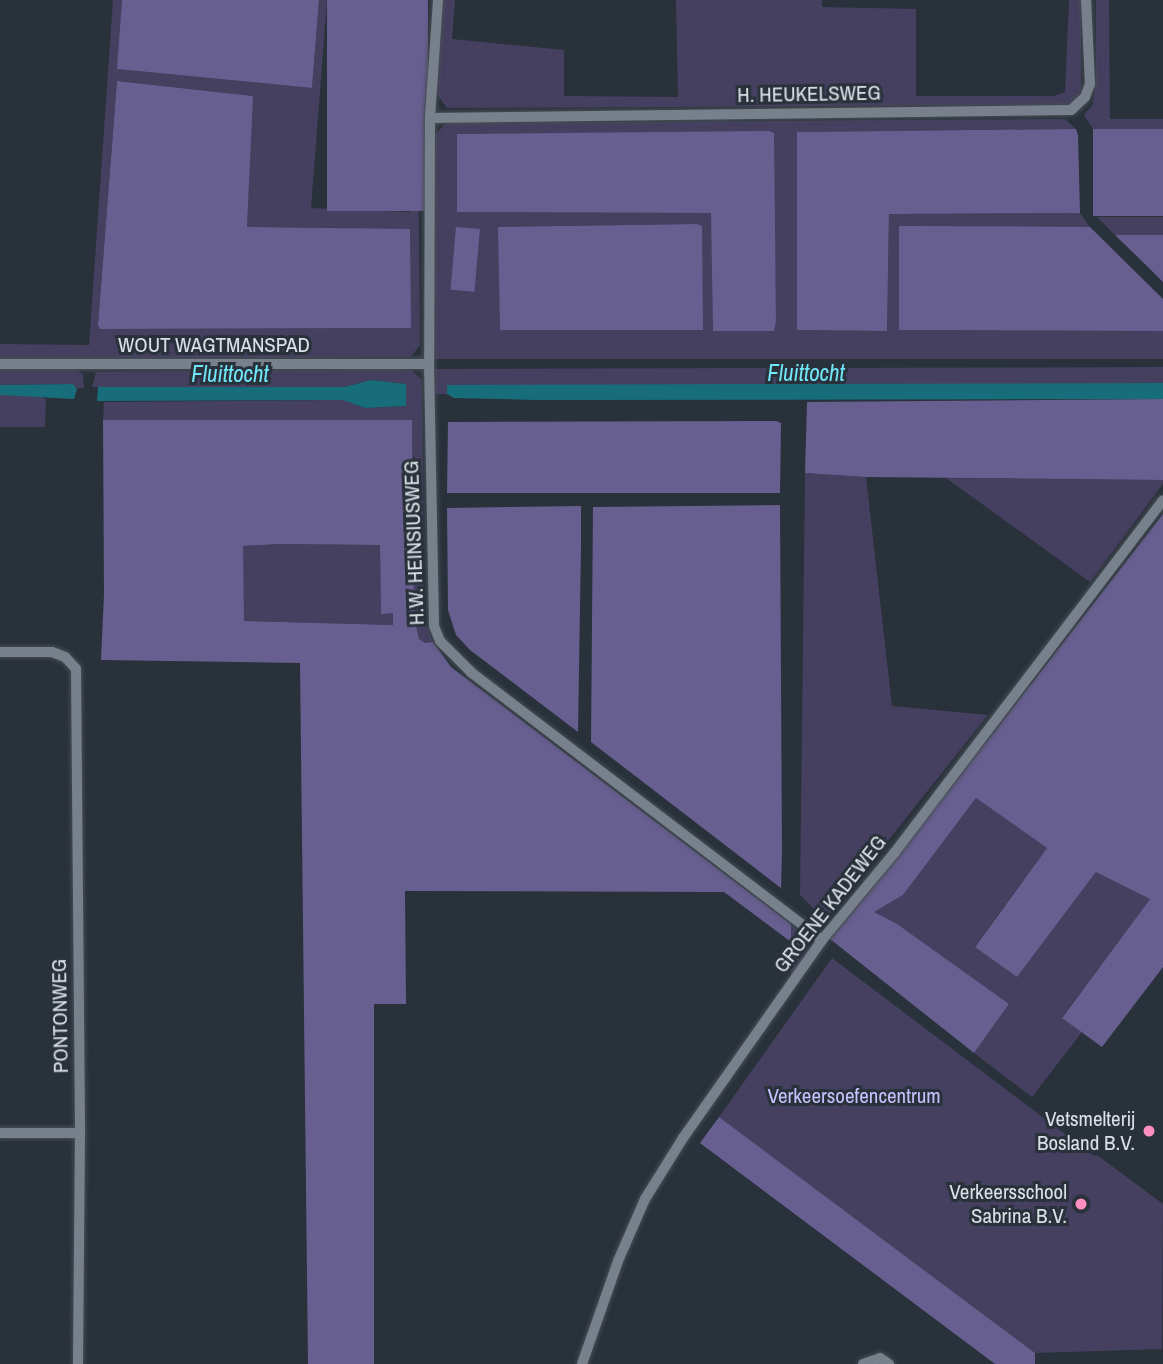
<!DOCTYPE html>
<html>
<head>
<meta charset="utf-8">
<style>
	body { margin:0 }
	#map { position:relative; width:1163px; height:1364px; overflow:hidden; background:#29313a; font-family:"Archivo Narrow",sans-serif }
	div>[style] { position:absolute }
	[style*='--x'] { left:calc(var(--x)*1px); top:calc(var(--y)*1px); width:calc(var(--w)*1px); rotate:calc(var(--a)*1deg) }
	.green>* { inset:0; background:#453f60 }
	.forest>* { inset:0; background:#685f91; transform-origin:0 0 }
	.water>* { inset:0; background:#176e7a }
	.roads { filter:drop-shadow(0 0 2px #464d54) drop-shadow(0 0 2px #464d54) }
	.street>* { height:10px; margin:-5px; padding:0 5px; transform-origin:5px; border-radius:5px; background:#78818b }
	.dots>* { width:19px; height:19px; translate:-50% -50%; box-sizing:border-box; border:4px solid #29313a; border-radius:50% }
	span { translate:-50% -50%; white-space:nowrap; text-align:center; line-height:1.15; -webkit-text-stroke:6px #29313a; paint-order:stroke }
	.street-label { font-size:21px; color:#dbe0e6 }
	.park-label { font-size:21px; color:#cac0ff }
	.poi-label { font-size:21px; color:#dbe0e6 }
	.right { translate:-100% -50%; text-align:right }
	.water-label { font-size:23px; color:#70e6f9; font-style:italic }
</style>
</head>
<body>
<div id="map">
	<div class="green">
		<i style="clip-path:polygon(evenodd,113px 0,122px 0,118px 69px,312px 88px,319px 0,327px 0,311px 208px,410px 212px,418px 137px,420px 345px,411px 357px,0 361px,0 344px,89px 345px,113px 0,117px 81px,252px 96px,247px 227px,350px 228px,411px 328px,100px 329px,98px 325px,117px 81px)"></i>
		<i style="clip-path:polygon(443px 0,455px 0,452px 39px,564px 50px,564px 96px,678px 97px,676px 0,822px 0,822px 7px,916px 9px,916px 96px,1054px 96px,1065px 92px,1069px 0,1081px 0,1081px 92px,1071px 104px,1038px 105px,447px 108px,436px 93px)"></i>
		<i style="clip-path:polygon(1096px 0,1109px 0,1110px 119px,1163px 119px,1163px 129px,1093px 129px,1084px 115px,1093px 104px,1096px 79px)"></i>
		<i style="clip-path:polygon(evenodd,1065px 119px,1076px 129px,797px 132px,797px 330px,887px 331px,889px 214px,1080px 213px,1090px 227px,900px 227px,899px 330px,1163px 331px,1163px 359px,432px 359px,433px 137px,446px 123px,1065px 119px,666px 133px,775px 254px,776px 321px,774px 331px,713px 330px,712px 213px,457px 212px,458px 134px,666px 133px,1065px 119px,697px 224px,702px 330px,500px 329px,499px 227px,697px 224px)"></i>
		<i style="clip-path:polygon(1097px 217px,1163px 217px,1163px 235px,1115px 235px)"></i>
		<i style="clip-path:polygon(75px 367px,83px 375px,84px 388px,74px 388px,73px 384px,0 385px,0 368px)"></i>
		<i style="clip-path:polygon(1163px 367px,1163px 384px,447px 386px,447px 394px,432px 394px,432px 369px)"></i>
		<i style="clip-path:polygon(400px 369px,412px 371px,421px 379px,422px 386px,424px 616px,433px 642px,424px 643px,419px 639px,414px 616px,412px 420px,103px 420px,104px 402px,343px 400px,365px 408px,406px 406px,406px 384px,371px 380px,344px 387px,92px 387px,96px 372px)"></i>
		<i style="clip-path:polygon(0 395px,36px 395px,46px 399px,45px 427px,0 427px)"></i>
		<i style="clip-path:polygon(805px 473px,866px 477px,892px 706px,988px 715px,825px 920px,800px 895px)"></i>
		<i style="clip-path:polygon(946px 478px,1163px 480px,1163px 484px,1090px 582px)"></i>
		<i style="clip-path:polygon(279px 544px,380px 545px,381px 613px,393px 613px,393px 625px,243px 621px,243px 546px)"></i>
		<i style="clip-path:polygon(976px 798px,1047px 848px,975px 946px,1017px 977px,1096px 872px,1150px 899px,1062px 1017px,1082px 1032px,1032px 1097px,974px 1053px,1009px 1004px,873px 912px,903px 895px)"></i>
		<i style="clip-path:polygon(791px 924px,806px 939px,810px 951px,791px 983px)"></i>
		<i style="clip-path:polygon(832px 958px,1094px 1156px,1097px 1155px,1163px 1204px,1162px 1349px,1035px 1353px,719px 1117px)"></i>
	</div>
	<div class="forest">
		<i style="clip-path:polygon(122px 0,319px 0,312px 88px,117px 69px)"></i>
		<i style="left:327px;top:0;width:101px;height:211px"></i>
		<i style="clip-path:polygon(117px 81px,253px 96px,247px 227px,410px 229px,411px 328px,100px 329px,98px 325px)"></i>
		<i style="clip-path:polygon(1076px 129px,1078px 135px,1080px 213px,889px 214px,887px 331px,797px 330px,797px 132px)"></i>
		<i style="left:1093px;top:129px;width:70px;height:87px"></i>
		<i style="clip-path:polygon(769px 131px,774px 133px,776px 321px,774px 331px,713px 331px,711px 213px,457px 212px,457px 134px)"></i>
		<i style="clip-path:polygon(697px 224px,702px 226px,703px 330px,500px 330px,498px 227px)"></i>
		<i style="clip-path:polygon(899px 226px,1090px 227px,1163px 299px,1163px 331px,899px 330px)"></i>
		<i style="left:456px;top:227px;width:24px;height:63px;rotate:5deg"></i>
		<i style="clip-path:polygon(1115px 235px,1163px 235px,1163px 282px,1150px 269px)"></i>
		<i style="clip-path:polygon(1163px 399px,1163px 480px,866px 477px,805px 473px,807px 402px)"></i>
		<i style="clip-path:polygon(evenodd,103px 420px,412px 420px,414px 616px,419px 639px,425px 643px,433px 642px,451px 667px,791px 924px,791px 942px,724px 892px,405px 891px,406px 1004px,374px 1004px,374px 1364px,308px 1364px,300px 663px,101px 660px,104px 594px,103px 420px,279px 544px,380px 545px,381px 614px,393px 613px,393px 625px,244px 621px,243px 546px,279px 544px)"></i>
		<i style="clip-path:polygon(776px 421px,781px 423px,780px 493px,447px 493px,448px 422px)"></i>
		<i style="clip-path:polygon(780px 505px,782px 852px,781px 888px,591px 742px,593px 507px)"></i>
		<i style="clip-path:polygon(581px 506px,581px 546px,578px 732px,470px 650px,456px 635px,448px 610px,447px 508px)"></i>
		<i style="clip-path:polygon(1163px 514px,1163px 967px,1102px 1047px,1062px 1018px,1150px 899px,1096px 872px,1017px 977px,975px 947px,1047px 848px,976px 798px,903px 895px,874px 912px,897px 924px,1009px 1004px,974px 1053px,830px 939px,880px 879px)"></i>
		<i style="clip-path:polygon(719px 1117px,1035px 1353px,1035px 1364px,995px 1364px,700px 1143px)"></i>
	</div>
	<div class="water">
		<i style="clip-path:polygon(371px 380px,406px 384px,406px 406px,365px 408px,343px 400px,97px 401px,98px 387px,344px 387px)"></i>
		<i style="clip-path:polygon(1163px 383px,1163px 399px,536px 400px,454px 398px,447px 394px,447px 385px)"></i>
		<i style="clip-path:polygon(73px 384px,77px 389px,74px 399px,0 395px,0 385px)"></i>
	</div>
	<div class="roads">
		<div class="street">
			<i style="--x:438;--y:0;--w:118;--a:93.9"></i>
			<i style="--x:430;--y:118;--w:246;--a:90.2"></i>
			<i style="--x:429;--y:364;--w:262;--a:88.9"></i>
			<i style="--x:434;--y:626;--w:16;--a:68"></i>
			<i style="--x:440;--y:641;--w:45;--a:45"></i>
			<i style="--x:472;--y:673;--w:440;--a:37.3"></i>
			<i style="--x:430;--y:118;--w:641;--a:-0.72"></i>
			<i style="--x:1071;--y:110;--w:19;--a:-43"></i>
			<i style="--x:1085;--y:97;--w:14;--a:-69"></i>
			<i style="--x:1090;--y:84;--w:84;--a:-92.7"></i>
			<i style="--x:0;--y:364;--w:429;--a:0"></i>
			<i style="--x:0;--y:652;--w:52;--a:0"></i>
			<i style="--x:52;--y:652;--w:14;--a:21"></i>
			<i style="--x:65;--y:657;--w:16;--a:47"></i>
			<i style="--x:76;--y:669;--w:464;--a:89.5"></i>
			<i style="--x:80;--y:1133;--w:231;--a:90.5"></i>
			<i style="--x:0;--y:1133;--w:80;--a:0"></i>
			<i style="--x:582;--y:1364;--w:109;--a:-70.7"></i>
			<i style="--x:618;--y:1261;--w:68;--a:-66.5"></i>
			<i style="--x:645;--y:1199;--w:72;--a:-58.1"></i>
			<i style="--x:683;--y:1138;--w:242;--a:-54.9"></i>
			<i style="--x:822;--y:940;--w:114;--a:-50.3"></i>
			<i style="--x:895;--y:852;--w:442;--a:-52.7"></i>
			<i style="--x:863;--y:1364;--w:18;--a:-19"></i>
			<i style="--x:880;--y:1358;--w:11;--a:34"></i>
		</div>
	</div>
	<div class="dots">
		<i style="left:1149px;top:1131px;background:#fd8ebf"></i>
		<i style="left:1081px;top:1204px;background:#fd8ebf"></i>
	</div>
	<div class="street-label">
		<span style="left:809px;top:94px;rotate:-1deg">H. HEUKELSWEG</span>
		<span style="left:214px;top:345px">WOUT WAGTMANSPAD</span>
		<span style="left:414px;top:543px;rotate:-92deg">H.W. HEINSIUSWEG</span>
		<span style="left:830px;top:904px;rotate:-52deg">GROENE KADEWEG</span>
		<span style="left:60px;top:1016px;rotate:-91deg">PONTONWEG</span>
	</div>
	<div class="park-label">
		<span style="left:854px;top:1096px">Verkeersoefencentrum</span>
	</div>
	<div class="poi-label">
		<span class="right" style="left:1135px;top:1131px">Vetsmelterij<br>Bosland B.V.</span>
		<span class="right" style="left:1067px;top:1204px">Verkeersschool<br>Sabrina B.V.</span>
	</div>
	<div class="water-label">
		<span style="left:806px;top:373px">Fluittocht</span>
		<span style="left:230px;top:374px">Fluittocht</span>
	</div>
</div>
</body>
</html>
